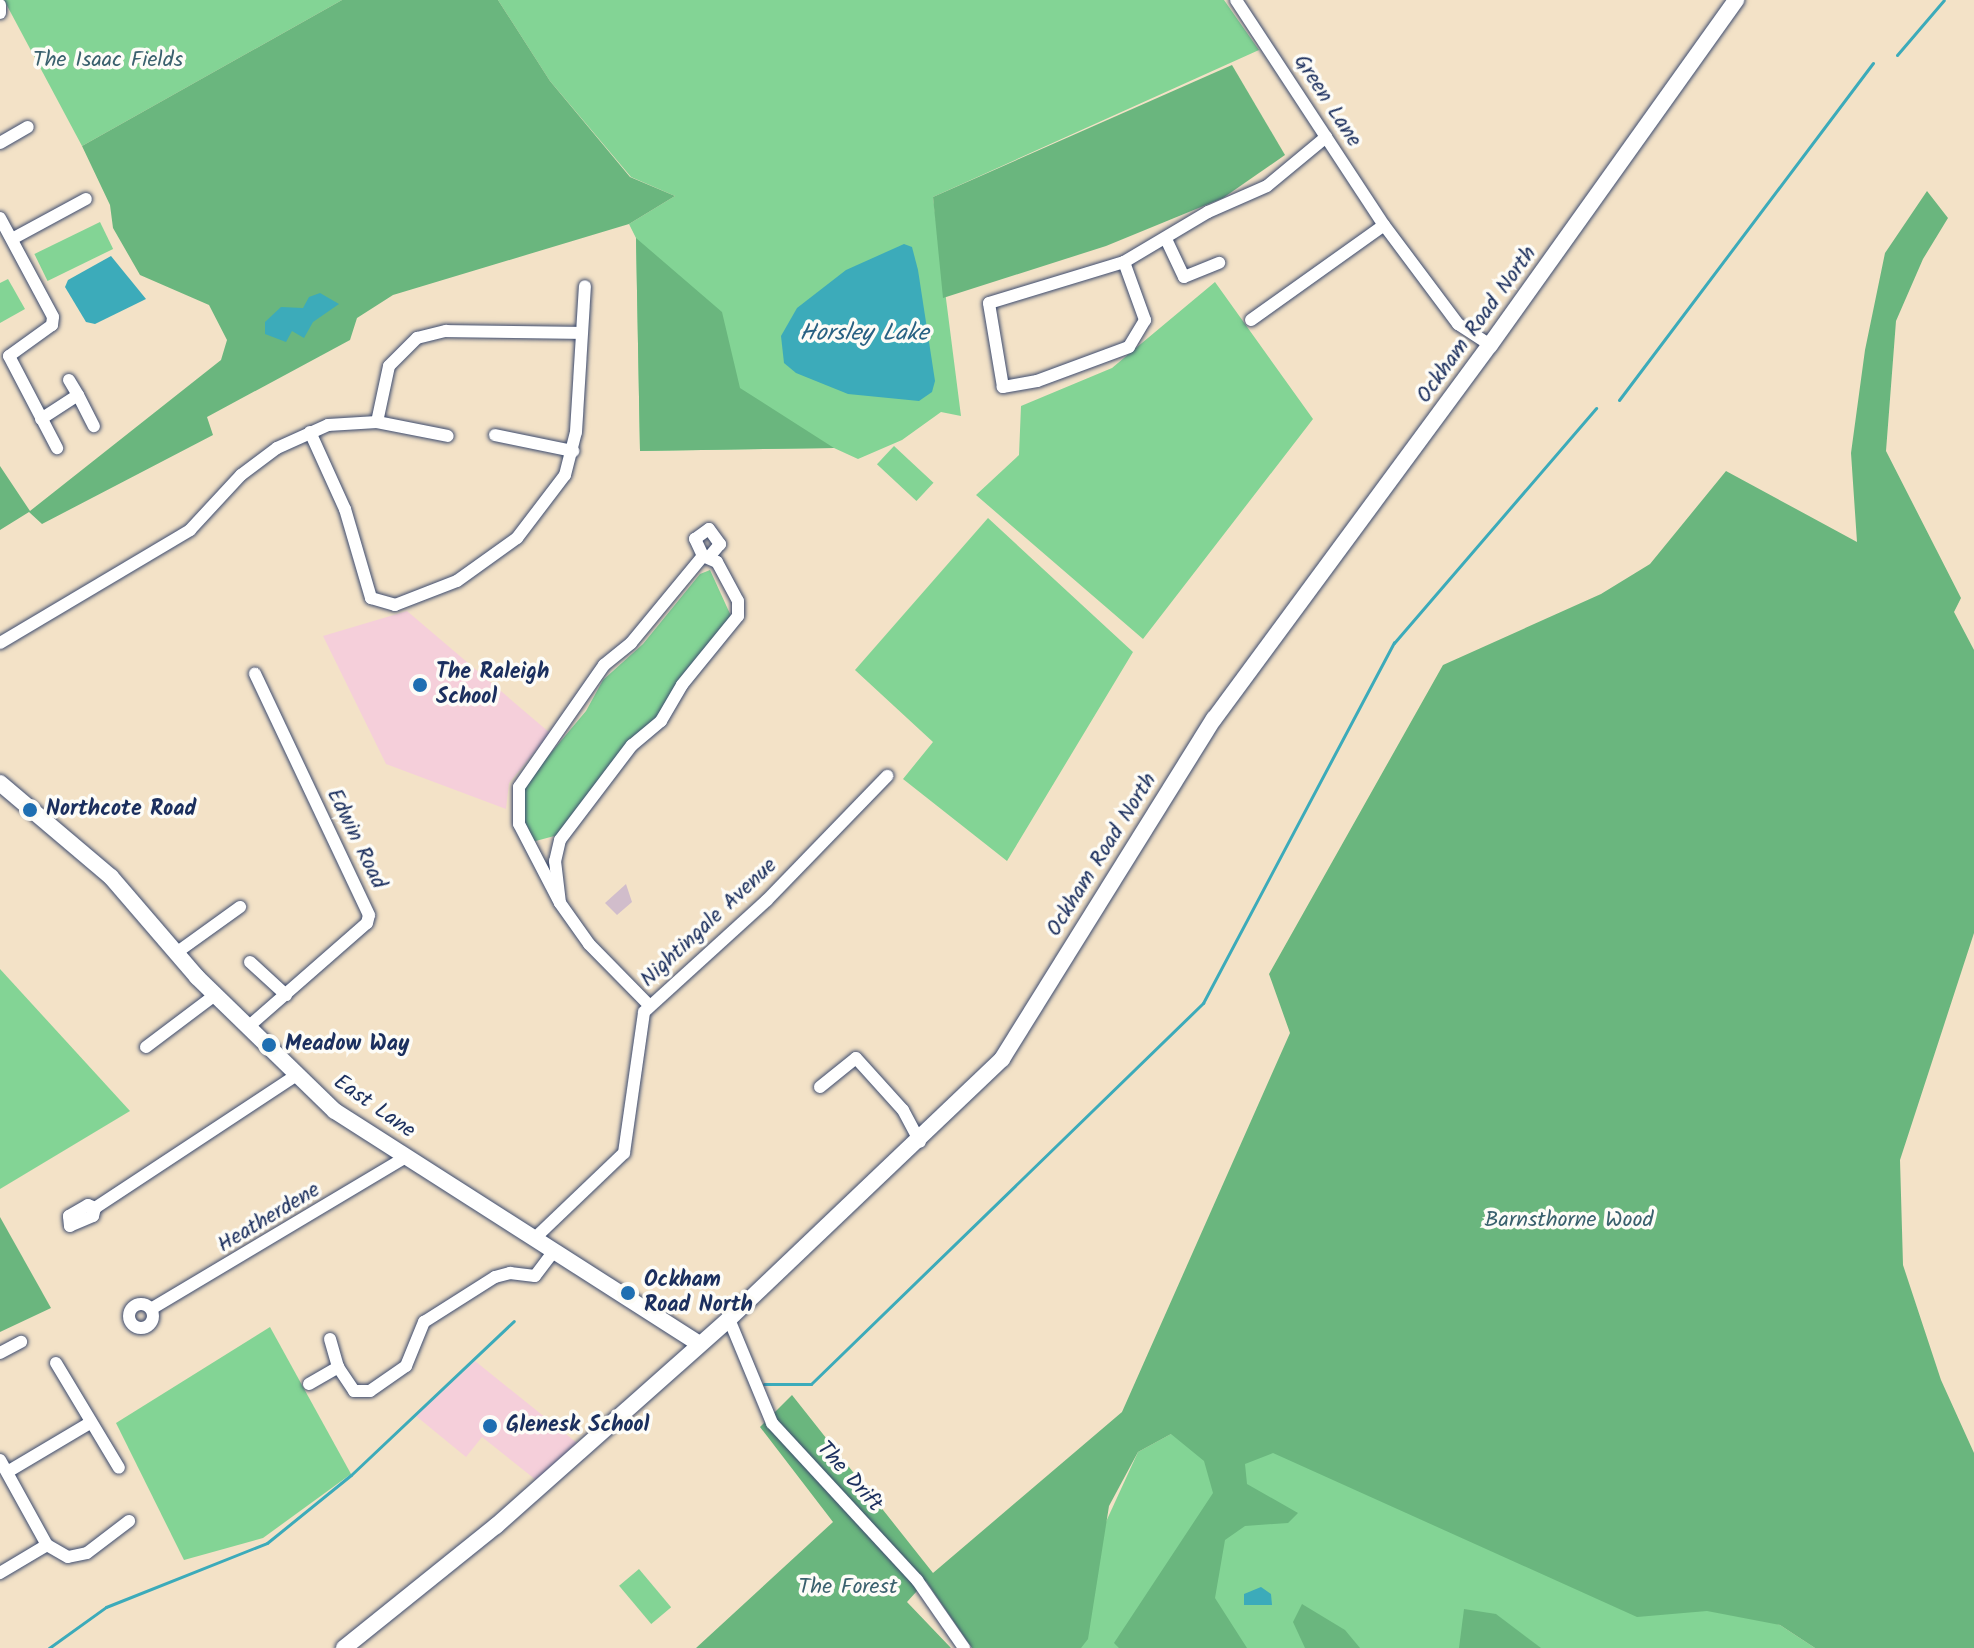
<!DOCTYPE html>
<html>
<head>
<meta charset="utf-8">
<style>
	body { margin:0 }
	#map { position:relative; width:1974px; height:1648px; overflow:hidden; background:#f3e2c7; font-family:Kalam,sans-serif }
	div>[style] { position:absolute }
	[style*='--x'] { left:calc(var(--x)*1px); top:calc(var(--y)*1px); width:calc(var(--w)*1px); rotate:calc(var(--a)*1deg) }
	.built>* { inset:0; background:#f5cfda }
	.industrial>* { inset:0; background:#d1bdcb }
	.green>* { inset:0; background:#83d495; transform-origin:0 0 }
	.forest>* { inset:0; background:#6ab67e }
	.water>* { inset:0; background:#3cabba }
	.stream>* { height:3px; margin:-1.5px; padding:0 1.5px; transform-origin:1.5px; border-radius:1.5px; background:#3cabba }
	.roads { filter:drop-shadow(0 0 2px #3b4a6e) drop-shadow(0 0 2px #3b4a6e) }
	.street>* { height:12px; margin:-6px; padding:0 6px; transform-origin:6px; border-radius:6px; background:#fff }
	.street>.ring { margin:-6px; padding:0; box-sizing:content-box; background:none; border:12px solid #fff; border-radius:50% }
	.secondary>* { height:16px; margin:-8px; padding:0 8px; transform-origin:8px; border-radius:8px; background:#fff }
	.dots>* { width:22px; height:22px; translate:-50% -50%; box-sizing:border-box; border:4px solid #fdfcf7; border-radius:50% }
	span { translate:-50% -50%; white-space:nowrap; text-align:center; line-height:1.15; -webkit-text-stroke:7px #fdfcf7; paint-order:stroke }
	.park-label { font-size:22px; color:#3a616e }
	.street-label { font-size:22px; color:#1b2f5e }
	.poi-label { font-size:22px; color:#1b2f5e; font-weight:700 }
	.left { translate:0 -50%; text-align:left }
	.water-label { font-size:24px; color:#286183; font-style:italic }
</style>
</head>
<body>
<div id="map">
	<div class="built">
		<i style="clip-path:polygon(407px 611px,550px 733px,509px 783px,506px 809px,386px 764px,323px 636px)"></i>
		<i style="clip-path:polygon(475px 1361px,577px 1443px,536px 1480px,482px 1437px,466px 1457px,416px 1416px)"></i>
	</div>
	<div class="industrial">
		<i style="clip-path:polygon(626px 884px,632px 902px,617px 915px,605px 903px)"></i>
	</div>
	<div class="green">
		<i style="clip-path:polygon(4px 0,342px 0,82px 146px)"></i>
		<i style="clip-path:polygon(498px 0,1224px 0,1259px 50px,933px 197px,961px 416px,941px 412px,902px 440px,858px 459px,834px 448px,640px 451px,636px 238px,629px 224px,675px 196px,631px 177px,550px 81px)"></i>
		<i style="left:100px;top:222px;width:30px;height:73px;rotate:64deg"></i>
		<i style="clip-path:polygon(8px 279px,25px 309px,0 323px,0 283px)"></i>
		<i style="clip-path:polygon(1215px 282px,1313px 419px,1143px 639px,976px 495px,1019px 455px,1021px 406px,1112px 368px)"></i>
		<i style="left:894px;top:446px;width:54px;height:25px;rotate:43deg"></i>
		<i style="clip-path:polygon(988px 518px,1133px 652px,1007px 861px,903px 779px,933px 742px,855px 670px)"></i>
		<i style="clip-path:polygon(710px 570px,731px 616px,666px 709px,558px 835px,532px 842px,521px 821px,520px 800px,528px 780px,586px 711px,603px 680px,643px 644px,700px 574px)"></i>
		<i style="clip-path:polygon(0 969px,130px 1111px,0 1189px)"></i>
		<i style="clip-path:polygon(270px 1327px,351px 1474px,263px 1538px,184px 1560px,116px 1423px)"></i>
		<i style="clip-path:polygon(1202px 1417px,1780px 1625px,1815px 1648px,1048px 1648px,1138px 1452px)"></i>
		<i style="left:639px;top:1569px;width:50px;height:26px;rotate:50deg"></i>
	</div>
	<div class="forest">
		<i style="clip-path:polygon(342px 0,498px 0,550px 81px,630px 177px,675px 196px,629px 224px,393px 295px,357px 318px,350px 340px,207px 417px,213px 435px,42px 524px,29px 512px,0 530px,0 466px,30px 511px,221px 360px,227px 340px,209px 305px,140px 275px,113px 228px,110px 205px,82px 146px)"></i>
		<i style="clip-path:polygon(1232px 65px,1285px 155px,1223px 198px,1106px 246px,943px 298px,933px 197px)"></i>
		<i style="clip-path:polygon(1927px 191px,1948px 218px,1923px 259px,1896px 321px,1886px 451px,1961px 598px,1954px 612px,1974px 650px,1974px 933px,1900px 1160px,1903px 1265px,1941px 1380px,1974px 1453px,1974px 1648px,1815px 1648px,1780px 1625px,1707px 1611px,1637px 1617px,1273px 1453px,1245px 1464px,1247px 1484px,1298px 1513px,1288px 1523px,1245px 1526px,1225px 1540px,1215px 1598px,1247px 1648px,1119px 1648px,1114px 1643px,1213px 1493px,1204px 1461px,1171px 1434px,1138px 1452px,1109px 1506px,1088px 1639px,1081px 1648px,972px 1648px,926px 1581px,907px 1602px,951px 1648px,696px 1648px,833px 1522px,760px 1427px,792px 1395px,933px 1573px,1122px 1412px,1290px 1033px,1269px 974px,1443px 665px,1601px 594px,1650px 564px,1726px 471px,1857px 542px,1851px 453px,1865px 350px,1885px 253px)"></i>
		<i style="clip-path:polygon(636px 238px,722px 312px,740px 388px,834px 448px,640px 451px)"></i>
		<i style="clip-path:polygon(0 1217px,51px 1308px,0 1332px)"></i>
		<i style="clip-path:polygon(1302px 1604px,1345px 1630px,1360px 1648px,1305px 1648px,1293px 1622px)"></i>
		<i style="clip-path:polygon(1464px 1609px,1496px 1614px,1541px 1648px,1459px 1648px)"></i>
	</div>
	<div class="water">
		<i style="clip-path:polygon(904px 244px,912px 247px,918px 270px,935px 381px,932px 392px,919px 401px,848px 394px,796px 373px,784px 363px,781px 336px,797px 308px,846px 270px)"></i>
		<i style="clip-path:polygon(111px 256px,146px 299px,95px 324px,86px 322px,65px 287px,68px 280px)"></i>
		<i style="clip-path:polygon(320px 293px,339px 304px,313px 322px,304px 338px,292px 331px,286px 342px,265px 334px,265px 322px,281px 307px,303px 308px,309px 297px)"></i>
		<i style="clip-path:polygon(1261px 1587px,1271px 1594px,1272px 1605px,1244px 1605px,1244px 1594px)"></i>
	</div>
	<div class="stream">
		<i style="--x:1897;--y:55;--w:72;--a:-49.5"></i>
		<i style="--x:1619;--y:400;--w:422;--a:-53"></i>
		<i style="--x:764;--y:1384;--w:47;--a:0"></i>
		<i style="--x:811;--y:1384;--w:547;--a:-44.18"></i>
		<i style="--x:1203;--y:1003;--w:408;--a:-62.1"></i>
		<i style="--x:1394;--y:643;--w:310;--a:-49.3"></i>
		<i style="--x:49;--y:1648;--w:70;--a:-35.7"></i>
		<i style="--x:106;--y:1607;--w:173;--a:-21.7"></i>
		<i style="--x:267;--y:1543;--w:108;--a:-39"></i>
		<i style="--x:351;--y:1475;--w:224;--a:-43.4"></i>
	</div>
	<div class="roads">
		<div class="street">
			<i style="--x:1236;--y:0;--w:269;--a:56.7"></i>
			<i style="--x:1384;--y:225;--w:124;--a:53.2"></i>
			<i style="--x:1458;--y:324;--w:38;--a:33"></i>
			<i style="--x:0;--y:5;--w:8;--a:90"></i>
			<i style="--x:0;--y:143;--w:32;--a:-30"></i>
			<i style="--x:0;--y:218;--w:112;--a:61.8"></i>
			<i style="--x:53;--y:317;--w:8;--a:97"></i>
			<i style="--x:52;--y:325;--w:53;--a:144.2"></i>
			<i style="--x:9;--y:356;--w:104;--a:62.4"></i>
			<i style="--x:12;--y:239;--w:84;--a:-28.4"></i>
			<i style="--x:1166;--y:239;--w:42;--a:64.7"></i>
			<i style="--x:1184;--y:277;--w:38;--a:-22"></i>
			<i style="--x:1124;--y:262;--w:62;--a:70.1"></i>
			<i style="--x:1145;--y:320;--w:31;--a:121"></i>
			<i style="--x:1129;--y:347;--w:98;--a:159.7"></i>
			<i style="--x:1037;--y:381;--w:35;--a:170"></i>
			<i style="--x:1003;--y:387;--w:85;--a:-99.5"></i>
			<i style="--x:989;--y:303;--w:141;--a:-16.9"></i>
			<i style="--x:1124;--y:262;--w:98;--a:-30.8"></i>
			<i style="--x:1208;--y:212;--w:64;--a:-23.8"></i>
			<i style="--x:1267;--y:186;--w:77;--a:-39.7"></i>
			<i style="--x:1251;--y:320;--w:163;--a:-35.5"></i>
			<i style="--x:69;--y:380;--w:17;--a:59"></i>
			<i style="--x:41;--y:419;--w:44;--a:-33"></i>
			<i style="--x:78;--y:395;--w:35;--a:63"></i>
			<i style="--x:377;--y:422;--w:72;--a:11.2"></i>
			<i style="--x:310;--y:432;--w:85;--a:65.6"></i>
			<i style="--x:345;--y:509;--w:93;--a:73.7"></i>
			<i style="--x:371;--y:598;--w:25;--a:16"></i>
			<i style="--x:395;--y:605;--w:66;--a:-21.2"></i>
			<i style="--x:457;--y:581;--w:74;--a:-35.6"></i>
			<i style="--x:517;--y:538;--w:79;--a:-52.7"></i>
			<i style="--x:565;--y:475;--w:44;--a:-75.7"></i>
			<i style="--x:576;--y:432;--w:146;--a:-86.5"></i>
			<i style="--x:495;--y:435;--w:80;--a:11.6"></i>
			<i style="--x:703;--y:556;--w:15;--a:23"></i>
			<i style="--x:717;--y:562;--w:44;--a:61.7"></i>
			<i style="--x:738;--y:601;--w:15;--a:90"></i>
			<i style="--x:738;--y:616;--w:89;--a:129.1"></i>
			<i style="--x:682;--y:685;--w:42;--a:120.3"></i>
			<i style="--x:661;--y:721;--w:38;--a:140"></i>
			<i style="--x:632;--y:745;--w:119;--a:127.2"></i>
			<i style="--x:560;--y:840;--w:22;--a:103"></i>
			<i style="--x:555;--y:861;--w:42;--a:83.2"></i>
			<i style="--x:560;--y:903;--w:89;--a:-117.4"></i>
			<i style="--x:519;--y:824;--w:37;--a:-90"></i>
			<i style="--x:519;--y:787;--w:149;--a:-55.1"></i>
			<i style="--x:604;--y:665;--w:35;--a:-39"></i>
			<i style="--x:631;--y:643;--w:113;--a:-50.4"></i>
			<i style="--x:703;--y:556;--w:19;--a:-115"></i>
			<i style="--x:695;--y:539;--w:17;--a:-36"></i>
			<i style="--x:709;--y:529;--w:19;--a:54"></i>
			<i style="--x:720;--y:544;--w:16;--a:130"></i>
			<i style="--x:0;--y:643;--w:221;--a:-30.7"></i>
			<i style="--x:190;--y:530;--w:75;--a:-47.2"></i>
			<i style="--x:241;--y:475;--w:45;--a:-36.9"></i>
			<i style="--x:277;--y:448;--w:56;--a:-24.3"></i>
			<i style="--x:328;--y:425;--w:49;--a:-3.5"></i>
			<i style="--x:377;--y:422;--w:57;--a:-77.9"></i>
			<i style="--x:389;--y:366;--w:40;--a:-45"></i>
			<i style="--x:417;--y:338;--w:30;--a:-14"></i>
			<i style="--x:446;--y:331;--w:135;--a:0.8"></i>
			<i style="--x:560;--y:903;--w:50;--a:54.7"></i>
			<i style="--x:589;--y:944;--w:86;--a:45.5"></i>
			<i style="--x:176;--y:953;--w:79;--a:-35.7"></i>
			<i style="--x:250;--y:962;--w:49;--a:42.5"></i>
			<i style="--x:248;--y:1027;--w:158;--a:-41.2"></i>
			<i style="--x:367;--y:923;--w:8;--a:-76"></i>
			<i style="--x:369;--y:915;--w:267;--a:-115.3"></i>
			<i style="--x:146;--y:1047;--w:86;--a:-37"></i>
			<i style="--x:820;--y:1087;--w:46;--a:-38.9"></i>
			<i style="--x:856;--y:1058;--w:70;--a:47.9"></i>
			<i style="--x:903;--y:1110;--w:36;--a:62"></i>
			<i style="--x:88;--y:1205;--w:8;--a:23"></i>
			<i style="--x:95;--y:1208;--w:8;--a:104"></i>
			<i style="--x:93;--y:1216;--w:25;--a:157"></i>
			<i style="--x:70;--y:1226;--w:10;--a:-96"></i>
			<i style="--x:69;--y:1216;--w:22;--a:-30"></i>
			<i style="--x:95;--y:1208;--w:242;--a:-33.4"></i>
			<i style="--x:535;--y:1238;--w:123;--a:-43.7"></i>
			<i style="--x:624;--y:1153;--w:142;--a:-81.9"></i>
			<i style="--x:644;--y:1012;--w:166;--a:-42.3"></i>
			<i style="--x:767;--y:900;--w:173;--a:-45.9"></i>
			<i class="ring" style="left:129px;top:1304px;width:12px;height:12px"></i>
			<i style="--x:151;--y:1309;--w:297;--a:-30.8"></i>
			<i style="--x:729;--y:1319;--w:113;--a:67.5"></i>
			<i style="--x:772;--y:1423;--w:214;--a:47.3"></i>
			<i style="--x:917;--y:1580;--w:83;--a:55.3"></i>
			<i style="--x:330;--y:1339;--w:29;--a:74"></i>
			<i style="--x:0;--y:1353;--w:24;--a:-28"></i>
			<i style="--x:56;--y:1363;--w:122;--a:59"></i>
			<i style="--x:309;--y:1384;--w:34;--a:-30"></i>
			<i style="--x:338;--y:1367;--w:29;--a:56"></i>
			<i style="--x:354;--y:1391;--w:16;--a:0"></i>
			<i style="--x:370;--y:1391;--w:44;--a:-34.8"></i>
			<i style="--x:406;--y:1366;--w:48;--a:-67.8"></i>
			<i style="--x:424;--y:1322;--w:84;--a:-32.4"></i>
			<i style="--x:495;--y:1277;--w:16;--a:-15"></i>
			<i style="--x:510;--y:1273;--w:25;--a:7"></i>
			<i style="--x:535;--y:1276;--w:30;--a:-53"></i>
			<i style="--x:0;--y:1460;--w:97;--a:61.1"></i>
			<i style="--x:47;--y:1545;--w:55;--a:149.2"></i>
			<i style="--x:9;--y:1471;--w:94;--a:-30.7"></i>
			<i style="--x:47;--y:1545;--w:24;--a:30"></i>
			<i style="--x:68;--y:1557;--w:19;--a:-12"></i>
			<i style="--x:87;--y:1553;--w:53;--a:-37.3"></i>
		</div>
		<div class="secondary">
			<i style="--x:0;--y:783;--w:145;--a:40.3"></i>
			<i style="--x:111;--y:877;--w:132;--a:49.3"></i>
			<i style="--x:197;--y:977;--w:192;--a:44.2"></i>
			<i style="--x:335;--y:1111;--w:432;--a:32.6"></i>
			<i style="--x:344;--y:1648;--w:195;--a:-38.8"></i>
			<i style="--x:496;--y:1526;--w:312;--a:-41.6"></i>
			<i style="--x:729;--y:1319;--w:377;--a:-43.6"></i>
			<i style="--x:1002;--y:1059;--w:401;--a:-58.1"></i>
			<i style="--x:1214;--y:719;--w:465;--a:-53.6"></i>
			<i style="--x:1490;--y:345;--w:424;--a:-54.5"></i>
		</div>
	</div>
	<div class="dots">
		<i style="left:420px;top:685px;background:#1f6fb2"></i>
		<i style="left:30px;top:810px;background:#1f6fb2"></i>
		<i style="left:269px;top:1045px;background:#1f6fb2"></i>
		<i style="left:628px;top:1293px;background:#1f6fb2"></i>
		<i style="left:490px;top:1426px;background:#1f6fb2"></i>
	</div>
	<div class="park-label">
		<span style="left:108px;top:61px">The Isaac Fields</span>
		<span style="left:1569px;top:1221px">Barnsthorne Wood</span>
		<span style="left:848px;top:1588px">The Forest</span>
	</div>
	<div class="street-label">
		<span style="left:1327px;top:101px;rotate:57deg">Green Lane</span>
		<span style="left:1477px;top:325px;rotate:-54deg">Ockham Road North</span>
		<span style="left:356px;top:839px;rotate:64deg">Edwin Road</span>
		<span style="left:1102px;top:855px;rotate:-58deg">Ockham Road North</span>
		<span style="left:709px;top:923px;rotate:-43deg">Nightingale Avenue</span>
		<span style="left:374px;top:1107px;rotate:35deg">East Lane</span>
		<span style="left:269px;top:1218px;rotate:-31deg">Heatherdene</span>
		<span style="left:849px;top:1477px;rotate:48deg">The Drift</span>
	</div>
	<div class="poi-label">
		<span class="left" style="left:436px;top:685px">The Raleigh<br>School</span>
		<span class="left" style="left:46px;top:810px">Northcote Road</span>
		<span class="left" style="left:285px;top:1045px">Meadow Way</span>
		<span class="left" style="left:644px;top:1293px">Ockham<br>Road North</span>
		<span class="left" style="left:506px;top:1426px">Glenesk School</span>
	</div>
	<div class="water-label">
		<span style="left:864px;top:334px">Horsley Lake</span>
	</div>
</div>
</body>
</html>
